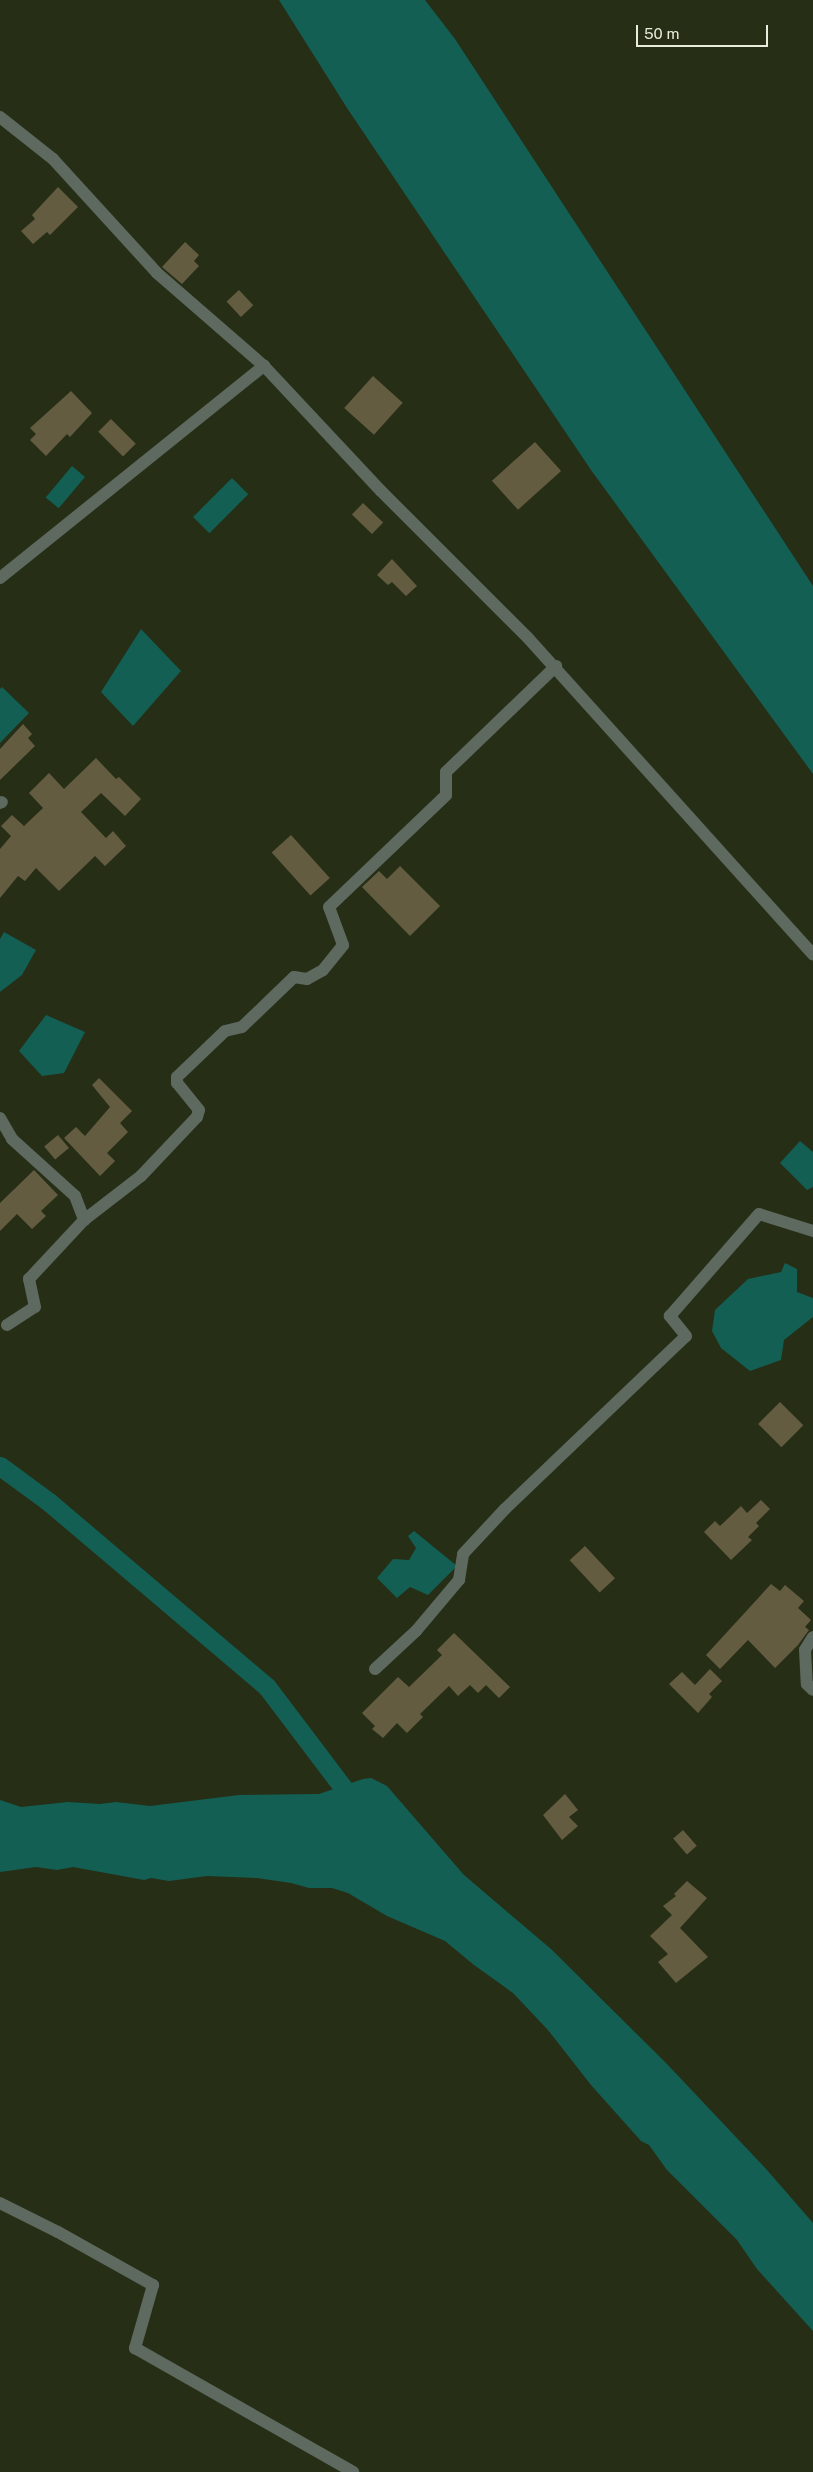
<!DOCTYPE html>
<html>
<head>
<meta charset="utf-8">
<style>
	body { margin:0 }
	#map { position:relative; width:813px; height:2472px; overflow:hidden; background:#262e16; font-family:"Public Sans",sans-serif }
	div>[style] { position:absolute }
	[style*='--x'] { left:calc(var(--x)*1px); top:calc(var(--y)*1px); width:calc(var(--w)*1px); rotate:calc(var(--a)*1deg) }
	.water>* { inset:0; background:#135f53; transform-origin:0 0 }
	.canal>* { height:19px; margin:-9.5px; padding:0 9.5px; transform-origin:9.5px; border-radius:9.5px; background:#135f53 }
	.building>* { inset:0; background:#635c41; transform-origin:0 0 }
	.minor>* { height:12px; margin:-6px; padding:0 6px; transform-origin:6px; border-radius:6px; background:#5e6960 }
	span { translate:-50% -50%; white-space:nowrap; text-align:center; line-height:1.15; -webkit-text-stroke:4px #262e16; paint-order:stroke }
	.scale { position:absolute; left:636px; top:25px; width:132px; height:22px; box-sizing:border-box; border:2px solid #e7ecdd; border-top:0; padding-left:6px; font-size:15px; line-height:18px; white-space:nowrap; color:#e7ecdd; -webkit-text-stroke:4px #262e16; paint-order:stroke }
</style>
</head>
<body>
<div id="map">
	<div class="water">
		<i style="clip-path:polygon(279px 0,425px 0,455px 39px,813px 586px,813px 774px,591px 470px,347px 108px)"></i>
		<i style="left:72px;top:466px;width:17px;height:41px;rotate:40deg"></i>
		<i style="left:232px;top:478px;width:23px;height:55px;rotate:45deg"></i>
		<i style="clip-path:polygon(141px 629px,181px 671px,133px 726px,101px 692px)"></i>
		<i style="clip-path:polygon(2px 687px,29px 713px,0 743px,0 689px)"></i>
		<i style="clip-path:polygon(4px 932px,36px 950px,22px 975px,0 992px,0 939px)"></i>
		<i style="clip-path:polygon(46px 1015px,85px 1032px,64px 1073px,42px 1076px,19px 1051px)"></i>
		<i style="clip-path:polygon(800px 1141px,813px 1152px,813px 1187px,807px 1190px,780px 1163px)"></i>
		<i style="clip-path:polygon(785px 1263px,797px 1269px,797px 1292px,813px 1298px,813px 1317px,784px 1340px,781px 1360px,750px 1371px,721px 1348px,712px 1331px,715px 1310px,748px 1279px,781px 1272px)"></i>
		<i style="clip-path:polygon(414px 1531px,457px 1566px,428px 1595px,410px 1587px,397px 1598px,377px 1578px,393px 1559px,409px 1560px,416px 1548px,408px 1536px)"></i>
		<i style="clip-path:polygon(371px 1778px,387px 1786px,464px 1875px,551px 1949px,666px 2063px,767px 2170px,813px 2223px,813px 2331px,757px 2269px,737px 2240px,667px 2170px,649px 2145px,641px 2141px,591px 2085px,548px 2030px,513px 1993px,474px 1965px,445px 1941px,387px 1916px,348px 1893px,332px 1888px,309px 1888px,291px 1883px,257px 1878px,207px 1876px,169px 1881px,151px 1878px,144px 1880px,73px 1867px,57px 1870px,36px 1867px,0 1872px,0 1800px,21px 1807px,68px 1802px,100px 1804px,116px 1802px,150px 1806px,239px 1795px,319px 1794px,363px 1779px)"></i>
	</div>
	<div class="canal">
		<i style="--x:0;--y:1466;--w:61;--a:36.3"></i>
		<i style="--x:49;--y:1502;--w:286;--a:40.3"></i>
		<i style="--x:267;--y:1687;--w:149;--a:52.9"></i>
	</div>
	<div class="building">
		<i style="clip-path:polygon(58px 187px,78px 207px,50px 235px,47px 232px,33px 244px,21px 231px,35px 219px,32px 215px)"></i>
		<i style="clip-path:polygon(185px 242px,199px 255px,194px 261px,199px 266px,182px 284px,162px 267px)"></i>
		<i style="left:239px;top:290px;width:21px;height:17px;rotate:47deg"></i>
		<i style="left:373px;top:376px;width:40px;height:43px;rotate:42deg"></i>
		<i style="clip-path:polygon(71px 391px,92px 413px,70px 437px,67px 434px,46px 456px,30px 440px,36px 434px,30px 428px)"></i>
		<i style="left:111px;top:419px;width:35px;height:18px;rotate:45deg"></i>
		<i style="left:535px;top:442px;width:39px;height:58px;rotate:48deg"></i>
		<i style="left:363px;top:503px;width:28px;height:16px;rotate:44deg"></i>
		<i style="clip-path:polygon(392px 559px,417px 586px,406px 596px,392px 582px,388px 585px,377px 575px)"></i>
		<i style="clip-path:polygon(23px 724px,32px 734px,28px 738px,35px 746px,0 780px,0 749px)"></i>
		<i style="clip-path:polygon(96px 758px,116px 779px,119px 777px,141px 799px,125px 816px,101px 793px,81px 812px,106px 838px,113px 831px,126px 846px,105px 866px,95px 856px,59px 891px,36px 868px,25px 881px,18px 876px,0 898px,0 849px,11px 836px,1px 826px,12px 815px,24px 826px,43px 808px,29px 793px,49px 773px,64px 789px)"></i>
		<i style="left:291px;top:835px;width:58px;height:26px;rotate:48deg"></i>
		<i style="clip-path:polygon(400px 866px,440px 906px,410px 936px,362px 887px,379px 871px,387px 879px)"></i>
		<i style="clip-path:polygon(99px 1078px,132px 1111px,120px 1123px,128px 1132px,107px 1153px,115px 1161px,100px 1176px,64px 1138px,76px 1127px,85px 1136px,110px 1107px,92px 1085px)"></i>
		<i style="left:58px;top:1135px;width:17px;height:18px;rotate:50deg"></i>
		<i style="clip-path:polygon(34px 1170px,58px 1195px,41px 1211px,46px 1216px,32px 1229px,17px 1214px,0 1231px,0 1203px)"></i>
		<i style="left:780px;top:1402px;width:33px;height:31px;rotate:45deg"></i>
		<i style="clip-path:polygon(761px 1500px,770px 1509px,756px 1523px,759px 1526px,748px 1537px,752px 1540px,731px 1560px,704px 1532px,715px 1521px,720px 1526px,741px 1506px,747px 1513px)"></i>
		<i style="left:585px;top:1546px;width:44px;height:21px;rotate:47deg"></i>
		<i style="clip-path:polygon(771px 1584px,780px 1591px,785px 1585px,804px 1601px,798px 1608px,811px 1620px,805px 1627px,809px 1630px,798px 1645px,775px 1668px,748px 1640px,720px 1669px,706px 1655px)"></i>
		<i style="clip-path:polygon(454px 1633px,510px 1687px,499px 1698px,486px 1685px,478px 1693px,470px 1685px,458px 1696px,449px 1686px,420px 1714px,423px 1717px,407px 1733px,397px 1723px,383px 1738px,372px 1729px,375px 1726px,362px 1713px,398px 1677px,409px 1687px,442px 1655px,437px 1650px)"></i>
		<i style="clip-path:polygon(710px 1669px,722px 1681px,709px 1694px,712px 1697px,698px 1713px,669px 1684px,682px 1672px,695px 1685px)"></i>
		<i style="clip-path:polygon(565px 1794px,578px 1810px,569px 1817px,578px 1826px,562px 1840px,543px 1815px)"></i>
		<i style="left:683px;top:1830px;width:21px;height:13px;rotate:49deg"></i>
		<i style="clip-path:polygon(687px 1881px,707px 1898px,680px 1928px,708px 1957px,676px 1983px,658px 1962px,668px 1954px,650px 1936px,672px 1915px,663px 1906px,676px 1896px,674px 1894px)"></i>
	</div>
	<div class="minor">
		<i style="--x:0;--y:117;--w:68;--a:38.4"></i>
		<i style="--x:53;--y:159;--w:154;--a:47.6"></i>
		<i style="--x:157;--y:273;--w:142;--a:41"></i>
		<i style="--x:264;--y:366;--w:171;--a:46.9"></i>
		<i style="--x:381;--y:491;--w:208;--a:45"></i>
		<i style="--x:528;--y:638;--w:426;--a:48"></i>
		<i style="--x:0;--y:578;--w:339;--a:-38.8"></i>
		<i style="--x:0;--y:803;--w:2;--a:-27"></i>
		<i style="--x:0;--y:1118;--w:24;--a:60"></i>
		<i style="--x:12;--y:1139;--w:85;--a:42.1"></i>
		<i style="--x:75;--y:1196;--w:26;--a:69"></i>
		<i style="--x:7;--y:1325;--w:33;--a:-33"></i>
		<i style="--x:35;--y:1307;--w:29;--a:-102"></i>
		<i style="--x:29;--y:1279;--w:81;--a:-47"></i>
		<i style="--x:84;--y:1220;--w:72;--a:-37.7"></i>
		<i style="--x:141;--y:1176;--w:81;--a:-46.5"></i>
		<i style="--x:197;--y:1117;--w:7;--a:-74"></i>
		<i style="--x:199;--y:1110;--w:35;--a:-129"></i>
		<i style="--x:177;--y:1083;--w:6;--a:-90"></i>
		<i style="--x:177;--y:1077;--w:66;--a:-43.8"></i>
		<i style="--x:225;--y:1031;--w:17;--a:-13"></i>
		<i style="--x:242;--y:1027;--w:72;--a:-43.9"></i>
		<i style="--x:294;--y:977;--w:13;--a:9"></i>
		<i style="--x:307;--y:979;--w:18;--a:-29"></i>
		<i style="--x:323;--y:970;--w:32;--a:-51"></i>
		<i style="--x:343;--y:945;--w:40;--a:-110.2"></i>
		<i style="--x:329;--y:907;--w:162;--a:-43.7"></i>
		<i style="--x:446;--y:795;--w:23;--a:-90"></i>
		<i style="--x:446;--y:772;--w:153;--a:-43.9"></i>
		<i style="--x:813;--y:1637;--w:15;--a:122"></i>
		<i style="--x:805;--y:1650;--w:34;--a:87"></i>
		<i style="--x:807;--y:1684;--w:8;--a:45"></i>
		<i style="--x:375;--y:1669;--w:56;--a:-42.8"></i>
		<i style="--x:416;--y:1631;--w:67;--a:-49.9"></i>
		<i style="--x:459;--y:1580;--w:26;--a:-81"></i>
		<i style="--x:463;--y:1554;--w:62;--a:-47"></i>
		<i style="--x:505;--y:1509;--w:250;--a:-43.7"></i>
		<i style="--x:686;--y:1336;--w:26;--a:-129"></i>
		<i style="--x:670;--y:1316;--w:135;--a:-48.9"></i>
		<i style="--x:759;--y:1214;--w:57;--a:17.5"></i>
		<i style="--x:0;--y:2203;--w:65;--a:26.6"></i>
		<i style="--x:58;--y:2232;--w:109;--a:29.2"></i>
		<i style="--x:153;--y:2285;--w:66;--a:105.9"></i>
		<i style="--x:135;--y:2348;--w:251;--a:29.6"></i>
	</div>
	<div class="scale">50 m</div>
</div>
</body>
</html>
